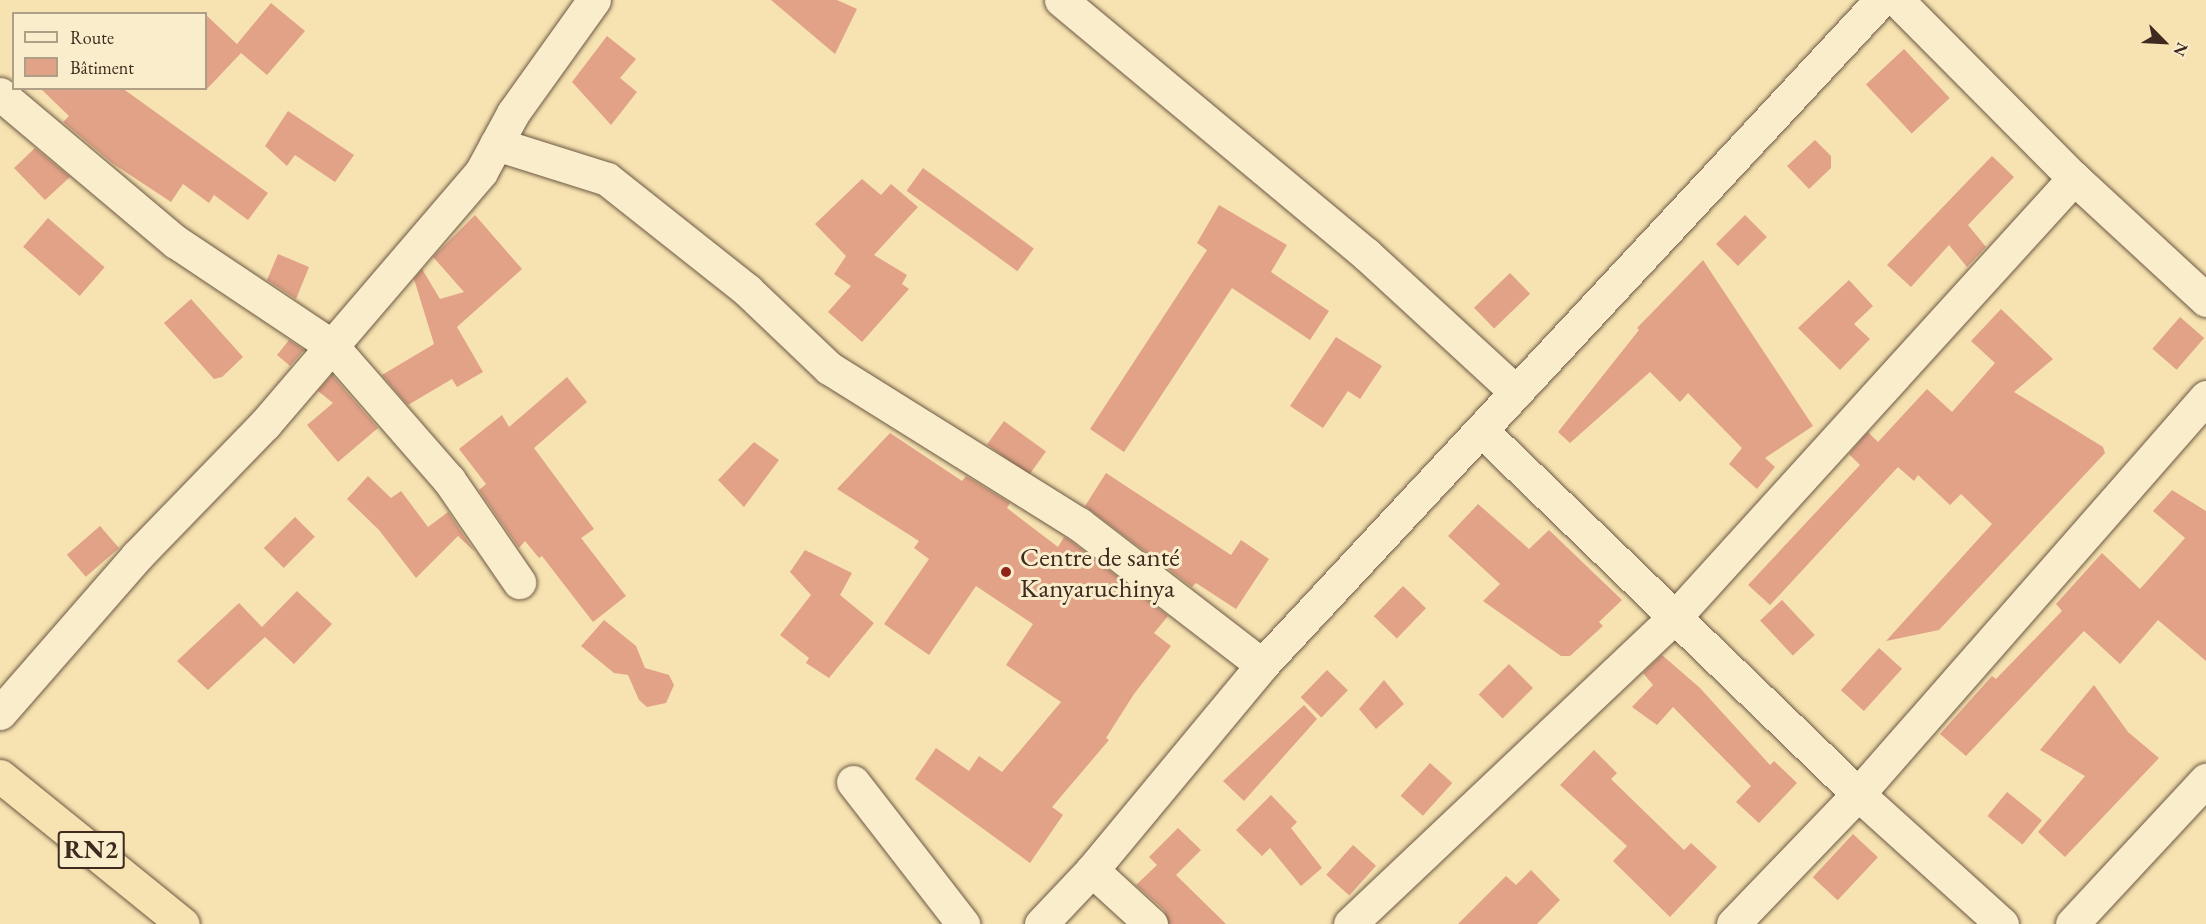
<!DOCTYPE html>
<html>
<head>
<meta charset="utf-8">
<style>
	body { margin:0 }
	#map { position:relative; width:2206px; height:924px; overflow:hidden; background:#f7e3b1; font-family:"EB Garamond",serif }
	div>[style] { position:absolute }
	[style*='--x'] { left:calc(var(--x)*1px); top:calc(var(--y)*1px); width:calc(var(--w)*1px); rotate:calc(var(--a)*1deg) }
	.building>* { inset:0; background:#e1a287; transform-origin:0 0 }
	.roads { filter:drop-shadow(0 0 2px #6d5844) drop-shadow(0 0 2px #6d5844) }
	.street>* { height:33px; margin:-16.5px; padding:0 16.5px; transform-origin:16.5px; border-radius:16.5px; background:#faedcc }
	.highway>* { height:33px; margin:-16.5px; padding:0 16.5px; transform-origin:16.5px; border-radius:16.5px; background:#f7e3b1 }
	.dots>* { width:16px; height:16px; translate:-50% -50%; box-sizing:border-box; border:3px solid #faedcc; border-radius:50% }
	span { translate:-50% -50%; white-space:nowrap; text-align:center; line-height:1.15; -webkit-text-stroke:6px #faedcc; paint-order:stroke }
	.shield-label span { padding:2px 4px; background:#faedcc; border:2px solid; border-radius:4px; -webkit-text-stroke-width:0 }
	.shield-label { font-size:26px; color:#3f2a1f; font-weight:700 }
	.poi-label { font-size:27px; color:#3f2a1f }
	.left { translate:0 -50%; text-align:left }
	.legend { position:absolute; left:12px; top:12px; width:195px; height:78px; box-sizing:border-box; background:#faedcc; border:2px solid #af9f87; margin:0; padding:8px 10px; list-style:none; font-size:18px; color:#3f2a1f }
	.legend li { display:flex; align-items:center; gap:12px; height:30px }
	.legend b { width:30px; border:2px solid #af9f87 }
	.north { position:absolute; left:2134px; top:12px; width:60px; height:60px; -webkit-text-stroke:4px #faedcc; paint-order:stroke; rotate:114deg; font-size:16px; font-weight:700; line-height:24px; text-align:center; color:#3f2a1f }
	.north::after { content:''; display:block; margin:auto; width:21px; height:27px; background:#3f2a1f; clip-path:polygon(50% 0,100% 100%,50% 72%,0 100%) }
</style>
</head>
<body>
<div id="map">
	<div class="building">
		<i style="clip-path:polygon(771px 0,837px 0,857px 9px,835px 54px)"></i>
		<i style="clip-path:polygon(271px 3px,305px 31px,267px 75px,241px 53px,206px 90px,206px 15px,237px 44px)"></i>
		<i style="clip-path:polygon(607px 36px,636px 59px,620px 78px,637px 92px,611px 125px,572px 82px)"></i>
		<i style="left:1904px;top:49px;width:67px;height:52px;rotate:47deg"></i>
		<i style="clip-path:polygon(40px 88px,122px 88px,268px 193px,248px 220px,214px 195px,209px 203px,183px 184px,171px 202px,112px 163px,63px 122px,69px 116px)"></i>
		<i style="clip-path:polygon(288px 111px,354px 155px,335px 182px,295px 155px,287px 166px,265px 146px)"></i>
		<i style="clip-path:polygon(1815px 140px,1831px 156px,1831px 168px,1809px 189px,1787px 166px)"></i>
		<i style="clip-path:polygon(35px 148px,70px 177px,45px 200px,14px 168px)"></i>
		<i style="clip-path:polygon(1992px 156px,2014px 177px,1968px 225px,1986px 247px,1967px 267px,1949px 245px,1911px 287px,1887px 265px)"></i>
		<i style="left:923px;top:168px;width:137px;height:28px;rotate:36deg"></i>
		<i style="clip-path:polygon(862px 179px,881px 195px,891px 184px,918px 207px,874px 255px,907px 275px,902px 284px,909px 289px,862px 342px,828px 312px,851px 286px,834px 274px,846px 256px,815px 224px)"></i>
		<i style="clip-path:polygon(1219px 205px,1287px 245px,1271px 272px,1329px 311px,1310px 340px,1232px 288px,1124px 452px,1090px 429px,1207px 250px,1197px 243px)"></i>
		<i style="clip-path:polygon(475px 215px,522px 269px,457px 327px,483px 372px,457px 387px,452px 379px,408px 405px,382px 375px,434px 344px,414px 279px,422px 269px,440px 299px,464px 292px,433px 257px)"></i>
		<i style="left:1745px;top:215px;width:31px;height:41px;rotate:45deg"></i>
		<i style="left:48px;top:218px;width:75px;height:38px;rotate:41deg"></i>
		<i style="clip-path:polygon(278px 254px,309px 267px,296px 299px,267px 280px)"></i>
		<i style="clip-path:polygon(1703px 260px,1813px 426px,1765px 458px,1775px 467px,1757px 489px,1729px 464px,1742px 448px,1688px 393px,1680px 402px,1650px 372px,1570px 443px,1558px 432px,1639px 330px,1637px 328px)"></i>
		<i style="left:1510px;top:273px;width:29px;height:50px;rotate:46deg"></i>
		<i style="clip-path:polygon(1849px 280px,1873px 306px,1854px 324px,1870px 339px,1840px 370px,1798px 328px)"></i>
		<i style="clip-path:polygon(191px 299px,243px 357px,222px 377px,214px 379px,164px 323px)"></i>
		<i style="clip-path:polygon(2001px 309px,2053px 359px,2014px 392px,2103px 447px,2105px 453px,1939px 630px,1886px 641px,1992px 524px,1961px 494px,1950px 505px,1918px 475px,1914px 481px,1898px 467px,1770px 605px,1748px 585px,1860px 465px,1849px 454px,1868px 432px,1878px 442px,1927px 389px,1952px 412px,1995px 363px,1971px 341px)"></i>
		<i style="left:2180px;top:317px;width:32px;height:42px;rotate:41deg"></i>
		<i style="clip-path:polygon(1336px 337px,1382px 366px,1360px 399px,1348px 391px,1323px 428px,1290px 406px)"></i>
		<i style="clip-path:polygon(289px 340px,304px 350px,290px 366px,277px 355px)"></i>
		<i style="clip-path:polygon(332px 375px,378px 428px,338px 462px,307px 425px,333px 403px,318px 391px)"></i>
		<i style="clip-path:polygon(567px 377px,587px 402px,534px 448px,594px 529px,581px 538px,626px 596px,593px 622px,542px 556px,539px 558px,525px 541px,519px 548px,479px 490px,486px 484px,459px 449px,502px 415px,509px 427px)"></i>
		<i style="left:1004px;top:421px;width:52px;height:29px;rotate:36deg"></i>
		<i style="clip-path:polygon(890px 433px,962px 481px,966px 476px,1010px 503px,1007px 508px,1058px 547px,1064px 537px,1068px 539px,1168px 616px,1154px 633px,1171px 646px,1134px 694px,1106px 738px,1109px 740px,1052px 807px,1063px 815px,1030px 863px,915px 779px,936px 748px,969px 771px,979px 756px,1002px 772px,1061px 702px,1006px 665px,1033px 624px,976px 586px,929px 655px,884px 624px,929px 559px,914px 548px,919px 541px,837px 489px)"></i>
		<i style="clip-path:polygon(754px 442px,779px 460px,744px 507px,718px 480px)"></i>
		<i style="clip-path:polygon(1106px 473px,1231px 555px,1241px 540px,1269px 559px,1236px 609px,1196px 583px,1192px 587px,1085px 506px)"></i>
		<i style="clip-path:polygon(368px 476px,391px 498px,401px 491px,428px 527px,448px 512px,475px 552px,458px 536px,416px 578px,379px 530px,347px 499px)"></i>
		<i style="clip-path:polygon(2172px 490px,2206px 511px,2206px 661px,2158px 620px,2120px 664px,2084px 631px,1966px 756px,1940px 734px,1992px 676px,1996px 679px,2062px 611px,2056px 604px,2102px 553px,2140px 589px,2185px 538px,2153px 511px)"></i>
		<i style="clip-path:polygon(1478px 504px,1529px 549px,1549px 530px,1622px 600px,1599px 622px,1603px 626px,1570px 656px,1561px 656px,1483px 601px,1500px 584px,1448px 536px)"></i>
		<i style="left:295px;top:517px;width:28px;height:44px;rotate:45deg"></i>
		<i style="left:100px;top:526px;width:29px;height:44px;rotate:49deg"></i>
		<i style="clip-path:polygon(805px 550px,852px 573px,840px 595px,874px 623px,829px 678px,806px 663px,809px 658px,780px 635px,811px 595px,790px 572px)"></i>
		<i style="left:1403px;top:586px;width:32px;height:42px;rotate:44deg"></i>
		<i style="clip-path:polygon(297px 591px,332px 624px,294px 664px,265px 637px,208px 690px,177px 661px,239px 603px,262px 627px)"></i>
		<i style="left:1782px;top:600px;width:48px;height:30px;rotate:47deg"></i>
		<i style="clip-path:polygon(604px 620px,636px 646px,645px 668px,669px 675px,674px 685px,666px 703px,647px 707px,639px 700px,628px 675px,614px 673px,581px 646px)"></i>
		<i style="left:1879px;top:648px;width:31px;height:57px;rotate:42deg"></i>
		<i style="clip-path:polygon(1662px 655px,1700px 688px,1770px 765px,1774px 761px,1797px 783px,1759px 823px,1736px 802px,1751px 786px,1673px 707px,1657px 725px,1632px 707px,1653px 685px,1643px 673px)"></i>
		<i style="left:1509px;top:664px;width:34px;height:43px;rotate:45deg"></i>
		<i style="left:1327px;top:670px;width:29px;height:38px;rotate:44deg"></i>
		<i style="clip-path:polygon(1384px 680px,1404px 704px,1376px 729px,1359px 709px)"></i>
		<i style="clip-path:polygon(2094px 685px,2128px 732px,2159px 758px,2065px 857px,2038px 832px,2085px 776px,2040px 750px)"></i>
		<i style="clip-path:polygon(1304px 705px,1317px 719px,1244px 801px,1223px 781px)"></i>
		<i style="clip-path:polygon(1594px 750px,1617px 773px,1611px 779px,1684px 850px,1691px 843px,1717px 867px,1670px 917px,1613px 861px,1627px 846px,1560px 785px)"></i>
		<i style="left:1430px;top:763px;width:30px;height:44px;rotate:42deg"></i>
		<i style="left:2007px;top:792px;width:45px;height:31px;rotate:39deg"></i>
		<i style="clip-path:polygon(1271px 795px,1297px 822px,1291px 828px,1322px 868px,1301px 886px,1270px 848px,1262px 856px,1236px 830px)"></i>
		<i style="clip-path:polygon(1178px 828px,1201px 850px,1176px 875px,1226px 924px,1169px 924px,1164px 910px,1136px 885px,1157px 865px,1149px 857px)"></i>
		<i style="left:1853px;top:834px;width:34px;height:59px;rotate:43deg"></i>
		<i style="left:1353px;top:845px;width:31px;height:40px;rotate:42deg"></i>
		<i style="clip-path:polygon(1531px 870px,1560px 900px,1537px 924px,1458px 924px,1506px 876px,1516px 885px)"></i>
	</div>
	<div class="roads">
		<div class="street">
			<i style="--x:1061;--y:0;--w:397;--a:39.8"></i>
			<i style="--x:1366;--y:254;--w:204;--a:42.6"></i>
			<i style="--x:1897;--y:0;--w:251;--a:45.2"></i>
			<i style="--x:2074;--y:178;--w:180;--a:42.7"></i>
			<i style="--x:0;--y:94;--w:230;--a:40.1"></i>
			<i style="--x:176;--y:242;--w:187;--a:33.7"></i>
			<i style="--x:332;--y:346;--w:178;--a:48.9"></i>
			<i style="--x:449;--y:480;--w:124;--a:55.5"></i>
			<i style="--x:496;--y:144;--w:116;--a:17.5"></i>
			<i style="--x:607;--y:179;--w:179;--a:38.4"></i>
			<i style="--x:747;--y:290;--w:113;--a:43.6"></i>
			<i style="--x:829;--y:368;--w:295;--a:32"></i>
			<i style="--x:1079;--y:524;--w:231;--a:37.6"></i>
			<i style="--x:1481;--y:430;--w:524;--a:43.99"></i>
			<i style="--x:1858;--y:794;--w:194;--a:42.1"></i>
			<i style="--x:0;--y:713;--w:208;--a:-48.9"></i>
			<i style="--x:137;--y:556;--w:184;--a:-45.9"></i>
			<i style="--x:265;--y:424;--w:332;--a:-49.4"></i>
			<i style="--x:481;--y:172;--w:67;--a:-61.5"></i>
			<i style="--x:513;--y:113;--w:139;--a:-54.4"></i>
			<i style="--x:853;--y:782;--w:180;--a:52.2"></i>
			<i style="--x:1092;--y:870;--w:80;--a:42.5"></i>
			<i style="--x:1041;--y:924;--w:74;--a:-46.6"></i>
			<i style="--x:1092;--y:870;--w:266;--a:-50.3"></i>
			<i style="--x:1262;--y:665;--w:909;--a:-47.05"></i>
			<i style="--x:1350;--y:924;--w:448;--a:-43.4"></i>
			<i style="--x:1676;--y:616;--w:592;--a:-47.74"></i>
			<i style="--x:1733;--y:924;--w:180;--a:-46.1"></i>
			<i style="--x:1858;--y:794;--w:528;--a:-48.76"></i>
			<i style="--x:2072;--y:924;--w:197;--a:-47.1"></i>
		</div>
		<div class="highway">
			<i style="--x:0;--y:776;--w:235;--a:39"></i>
		</div>
	</div>
	<div class="dots">
		<i style="left:1006px;top:572px;background:#8f2418"></i>
	</div>
	<div class="shield-label">
		<span style="left:91px;top:850px">RN2</span>
	</div>
	<div class="poi-label">
		<span class="left" style="left:1020px;top:572px">Centre de santé<br>Kanyaruchinya</span>
	</div>
	<ul class="legend">
	<li><b style="height:8px;background:#faedcc"></b>Route</li>
	<li><b style="height:16px;background:#e1a287"></b>Bâtiment</li>
	</ul>
	<div class="north">N</div>
</div>
</body>
</html>
